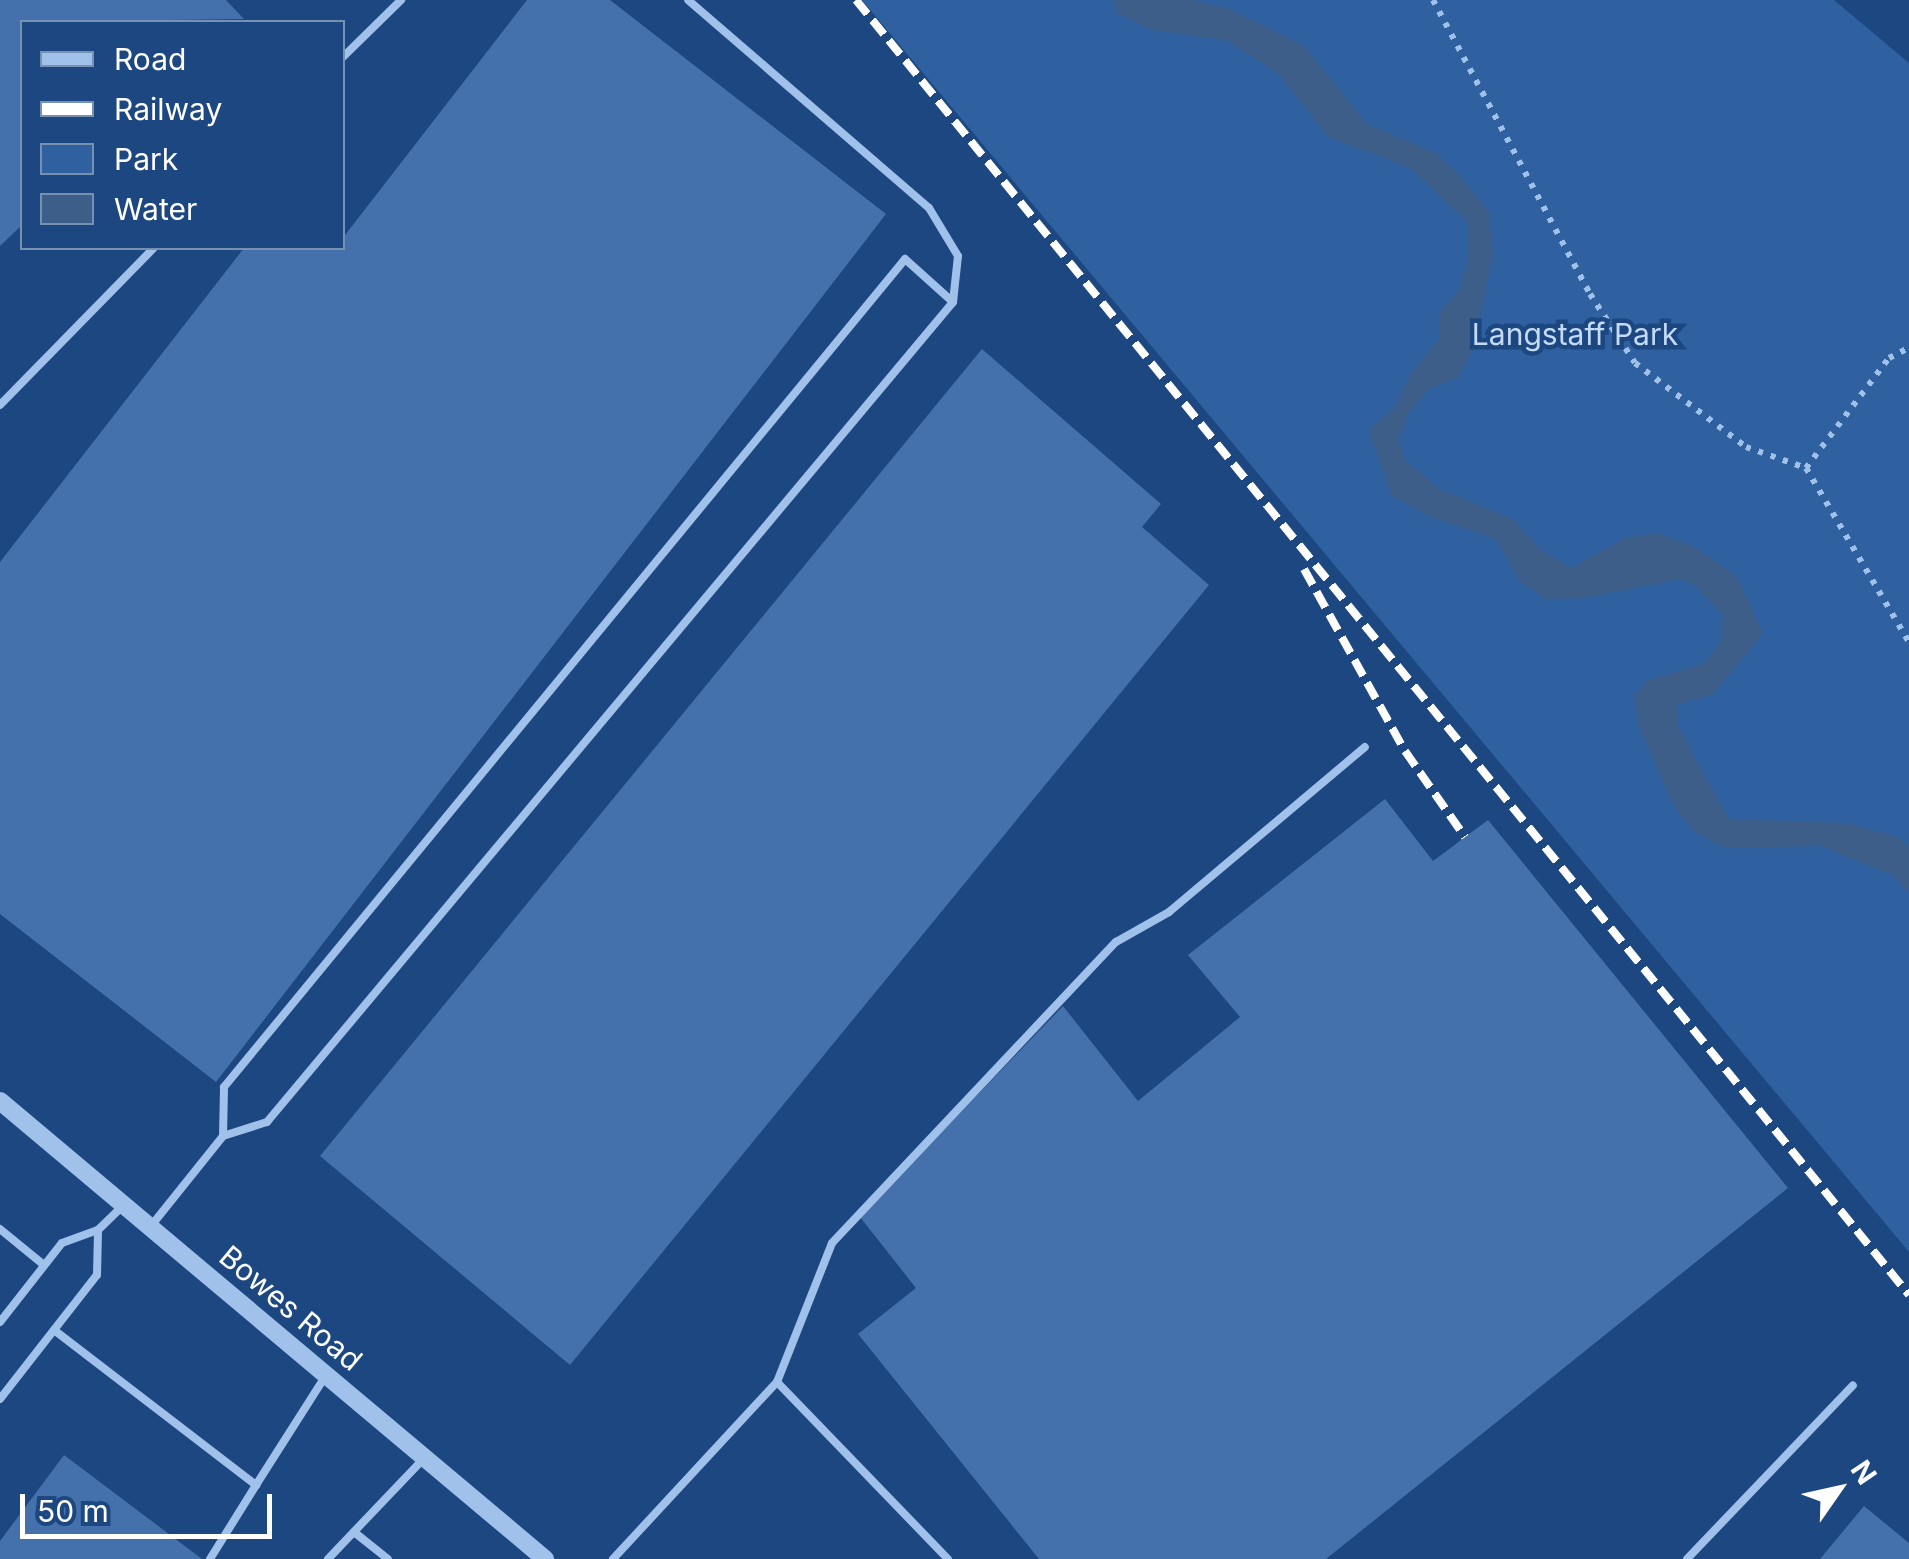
<!DOCTYPE html>
<html>
<head>
<meta charset="utf-8">
<style>
	body { margin:0 }
	#map { position:relative; width:1909px; height:1559px; overflow:hidden; background:#1c4781; font-family:Inter,sans-serif }
	div>[style] { position:absolute }
	[style*='--x'] { left:calc(var(--x)*1px); top:calc(var(--y)*1px); width:calc(var(--w)*1px); rotate:calc(var(--a)*1deg) }
	.green>* { inset:0; background:#2f61a0 }
	.water>* { inset:0; background:#3d5e88 }
	.building>* { inset:0; background:#4471ab }
	.path>* { height:6px; margin-top:-3px; transform-origin:0; background:repeating-linear-gradient(90deg,#a0c1ea 0 5px,transparent 0 13px) }
	.service>* { height:8px; margin:-4px; padding:0 4px; transform-origin:4px; border-radius:4px; background:#a0c1ea }
	.tertiary>* { height:18px; margin:-9px; padding:0 9px; transform-origin:9px; border-radius:9px; background:#a0c1ea }
	.rail>* { height:8px; margin-top:-4px; transform-origin:0; background:repeating-linear-gradient(90deg,#fff 0 18px,transparent 0 26px) }
	span { translate:-50% -50%; white-space:nowrap; text-align:center; line-height:1.15; -webkit-text-stroke:9px #1c4781; paint-order:stroke }
	.park-label { font-size:30px; color:#c4dbf7 }
	.street-label { font-size:30px; color:#fff }
	.legend { position:absolute; left:20px; top:20px; width:325px; height:230px; box-sizing:border-box; background:#1c4781; border:2px solid #7791b3; margin:0; padding:12px 18px; list-style:none; font-size:30px; color:#fff }
	.legend li { display:flex; align-items:center; gap:20px; height:50px }
	.legend b { width:50px; border:2px solid #7791b3 }
	.north { position:absolute; left:1789px; top:1439px; width:100px; height:100px; -webkit-text-stroke:8px #1c4781; paint-order:stroke; rotate:56deg; font-size:28px; font-weight:700; line-height:40px; text-align:center; color:#fff }
	.north::after { content:''; display:block; margin:auto; width:35px; height:45px; background:#fff; clip-path:polygon(50% 0,100% 100%,50% 72%,0 100%) }
	.scale { position:absolute; left:20px; top:1494px; width:252px; height:45px; box-sizing:border-box; border:5px solid #fff; border-top:0; padding-left:12px; font-size:30px; line-height:35px; white-space:nowrap; color:#fff; -webkit-text-stroke:8px #1c4781; paint-order:stroke }
</style>
</head>
<body>
<div id="map">
	<div class="green">
		<i style="clip-path:polygon(862px 0,1834px 0,1909px 63px,1909px 1252px)"></i>
	</div>
	<div class="water">
		<i style="clip-path:polygon(1113px 0,1193px 0,1227px 8px,1304px 46px,1367px 124px,1436px 153px,1456px 172px,1489px 212px,1493px 254px,1473px 350px,1457px 378px,1429px 389px,1408px 414px,1399px 440px,1405px 460px,1438px 488px,1511px 518px,1540px 549px,1571px 568px,1625px 538px,1657px 533px,1693px 546px,1737px 577px,1763px 633px,1712px 695px,1676px 705px,1678px 725px,1696px 760px,1729px 819px,1846px 823px,1898px 837px,1909px 847px,1909px 892px,1894px 876px,1821px 846px,1725px 848px,1696px 833px,1675px 808px,1639px 727px,1634px 696px,1648px 680px,1703px 664px,1720px 643px,1723px 615px,1694px 585px,1680px 579px,1585px 598px,1546px 599px,1520px 581px,1496px 539px,1430px 517px,1391px 495px,1369px 430px,1395px 407px,1411px 373px,1440px 338px,1440px 312px,1459px 291px,1467px 264px,1467px 222px,1412px 169px,1329px 137px,1280px 76px,1258px 60px,1225px 40px,1151px 30px,1118px 13px)"></i>
	</div>
	<div class="building">
		<i style="clip-path:polygon(0 0,226px 0,244px 19px,22px 22px,22px 225px,0 246px)"></i>
		<i style="clip-path:polygon(527px 0,610px 0,886px 214px,216px 1082px,0 914px,0 562px,244px 248px,342px 248px,342px 239px)"></i>
		<i style="clip-path:polygon(982px 349px,1161px 504px,1142px 527px,1209px 585px,570px 1365px,320px 1156px)"></i>
		<i style="clip-path:polygon(1385px 799px,1433px 861px,1488px 820px,1788px 1188px,1326px 1559px,1039px 1559px,858px 1334px,916px 1288px,860px 1217px,1063px 1006px,1138px 1101px,1240px 1017px,1188px 955px)"></i>
		<i style="clip-path:polygon(64px 1455px,202px 1559px,0 1559px,0 1541px)"></i>
		<i style="clip-path:polygon(1864px 1506px,1909px 1543px,1909px 1559px,1820px 1559px)"></i>
	</div>
	<div class="path">
		<i style="--x:1433;--y:0;--w:333;--a:61.9"></i>
		<i style="--x:1590;--y:294;--w:82;--a:56.9"></i>
		<i style="--x:1635;--y:363;--w:139;--a:37.1"></i>
		<i style="--x:1746;--y:447;--w:64;--a:19.3"></i>
		<i style="--x:1806;--y:468;--w:202;--a:59.4"></i>
		<i style="--x:1806;--y:468;--w:138;--a:-53"></i>
		<i style="--x:1889;--y:358;--w:22;--a:-27"></i>
	</div>
	<div class="service">
		<i style="--x:342;--y:58;--w:83;--a:-44.5"></i>
		<i style="--x:0;--y:405;--w:220;--a:-45.6"></i>
		<i style="--x:223;--y:1136;--w:46;--a:-17.7"></i>
		<i style="--x:267;--y:1122;--w:1069;--a:-50.08"></i>
		<i style="--x:953;--y:302;--w:46;--a:-83.8"></i>
		<i style="--x:958;--y:256;--w:56;--a:-121.1"></i>
		<i style="--x:929;--y:208;--w:318;--a:-139.2"></i>
		<i style="--x:151;--y:1226;--w:115;--a:-51.3"></i>
		<i style="--x:223;--y:1136;--w:49;--a:-88.8"></i>
		<i style="--x:224;--y:1087;--w:1072;--a:-50.56"></i>
		<i style="--x:905;--y:259;--w:64;--a:41.9"></i>
		<i style="--x:0;--y:1229;--w:57;--a:39.3"></i>
		<i style="--x:0;--y:1322;--w:100;--a:-51.9"></i>
		<i style="--x:62;--y:1243;--w:38;--a:-20"></i>
		<i style="--x:98;--y:1230;--w:36;--a:-44"></i>
		<i style="--x:54;--y:1330;--w:255;--a:37.5"></i>
		<i style="--x:256;--y:1485;--w:130;--a:-57.5"></i>
		<i style="--x:777;--y:1382;--w:149;--a:-68.4"></i>
		<i style="--x:832;--y:1243;--w:414;--a:-46.7"></i>
		<i style="--x:1116;--y:942;--w:61;--a:-29.5"></i>
		<i style="--x:1169;--y:912;--w:256;--a:-40.1"></i>
		<i style="--x:0;--y:1399;--w:157;--a:-52"></i>
		<i style="--x:97;--y:1275;--w:45;--a:-88.7"></i>
		<i style="--x:354;--y:1532;--w:43;--a:38.5"></i>
		<i style="--x:210;--y:1559;--w:87;--a:-58.1"></i>
		<i style="--x:328;--y:1559;--w:141;--a:-46.4"></i>
		<i style="--x:613;--y:1559;--w:241;--a:-47.2"></i>
		<i style="--x:777;--y:1382;--w:246;--a:46"></i>
		<i style="--x:1687;--y:1559;--w:240;--a:-46.3"></i>
	</div>
	<div class="tertiary">
		<i style="--x:0;--y:1101;--w:712;--a:40.04"></i>
	</div>
	<div class="rail">
		<i style="--x:856;--y:0;--w:1669;--a:50.88"></i>
		<i style="--x:1304;--y:569;--w:208;--a:61"></i>
		<i style="--x:1405;--y:751;--w:105;--a:55.1"></i>
	</div>
	<div class="park-label">
		<span style="left:1575px;top:334px">Langstaff Park</span>
	</div>
	<div class="street-label">
		<span style="left:291px;top:1308px;rotate:40deg">Bowes Road</span>
	</div>
	<ul class="legend">
	<li><b style="height:12px;background:#a0c1ea"></b>Road</li>
	<li><b style="height:12px;background:#fff"></b>Railway</li>
	<li><b style="height:28px;background:#2f61a0"></b>Park</li>
	<li><b style="height:28px;background:#3d5e88"></b>Water</li>
	</ul>
	<div class="north">N</div>
	<div class="scale">50 m</div>
</div>
</body>
</html>
